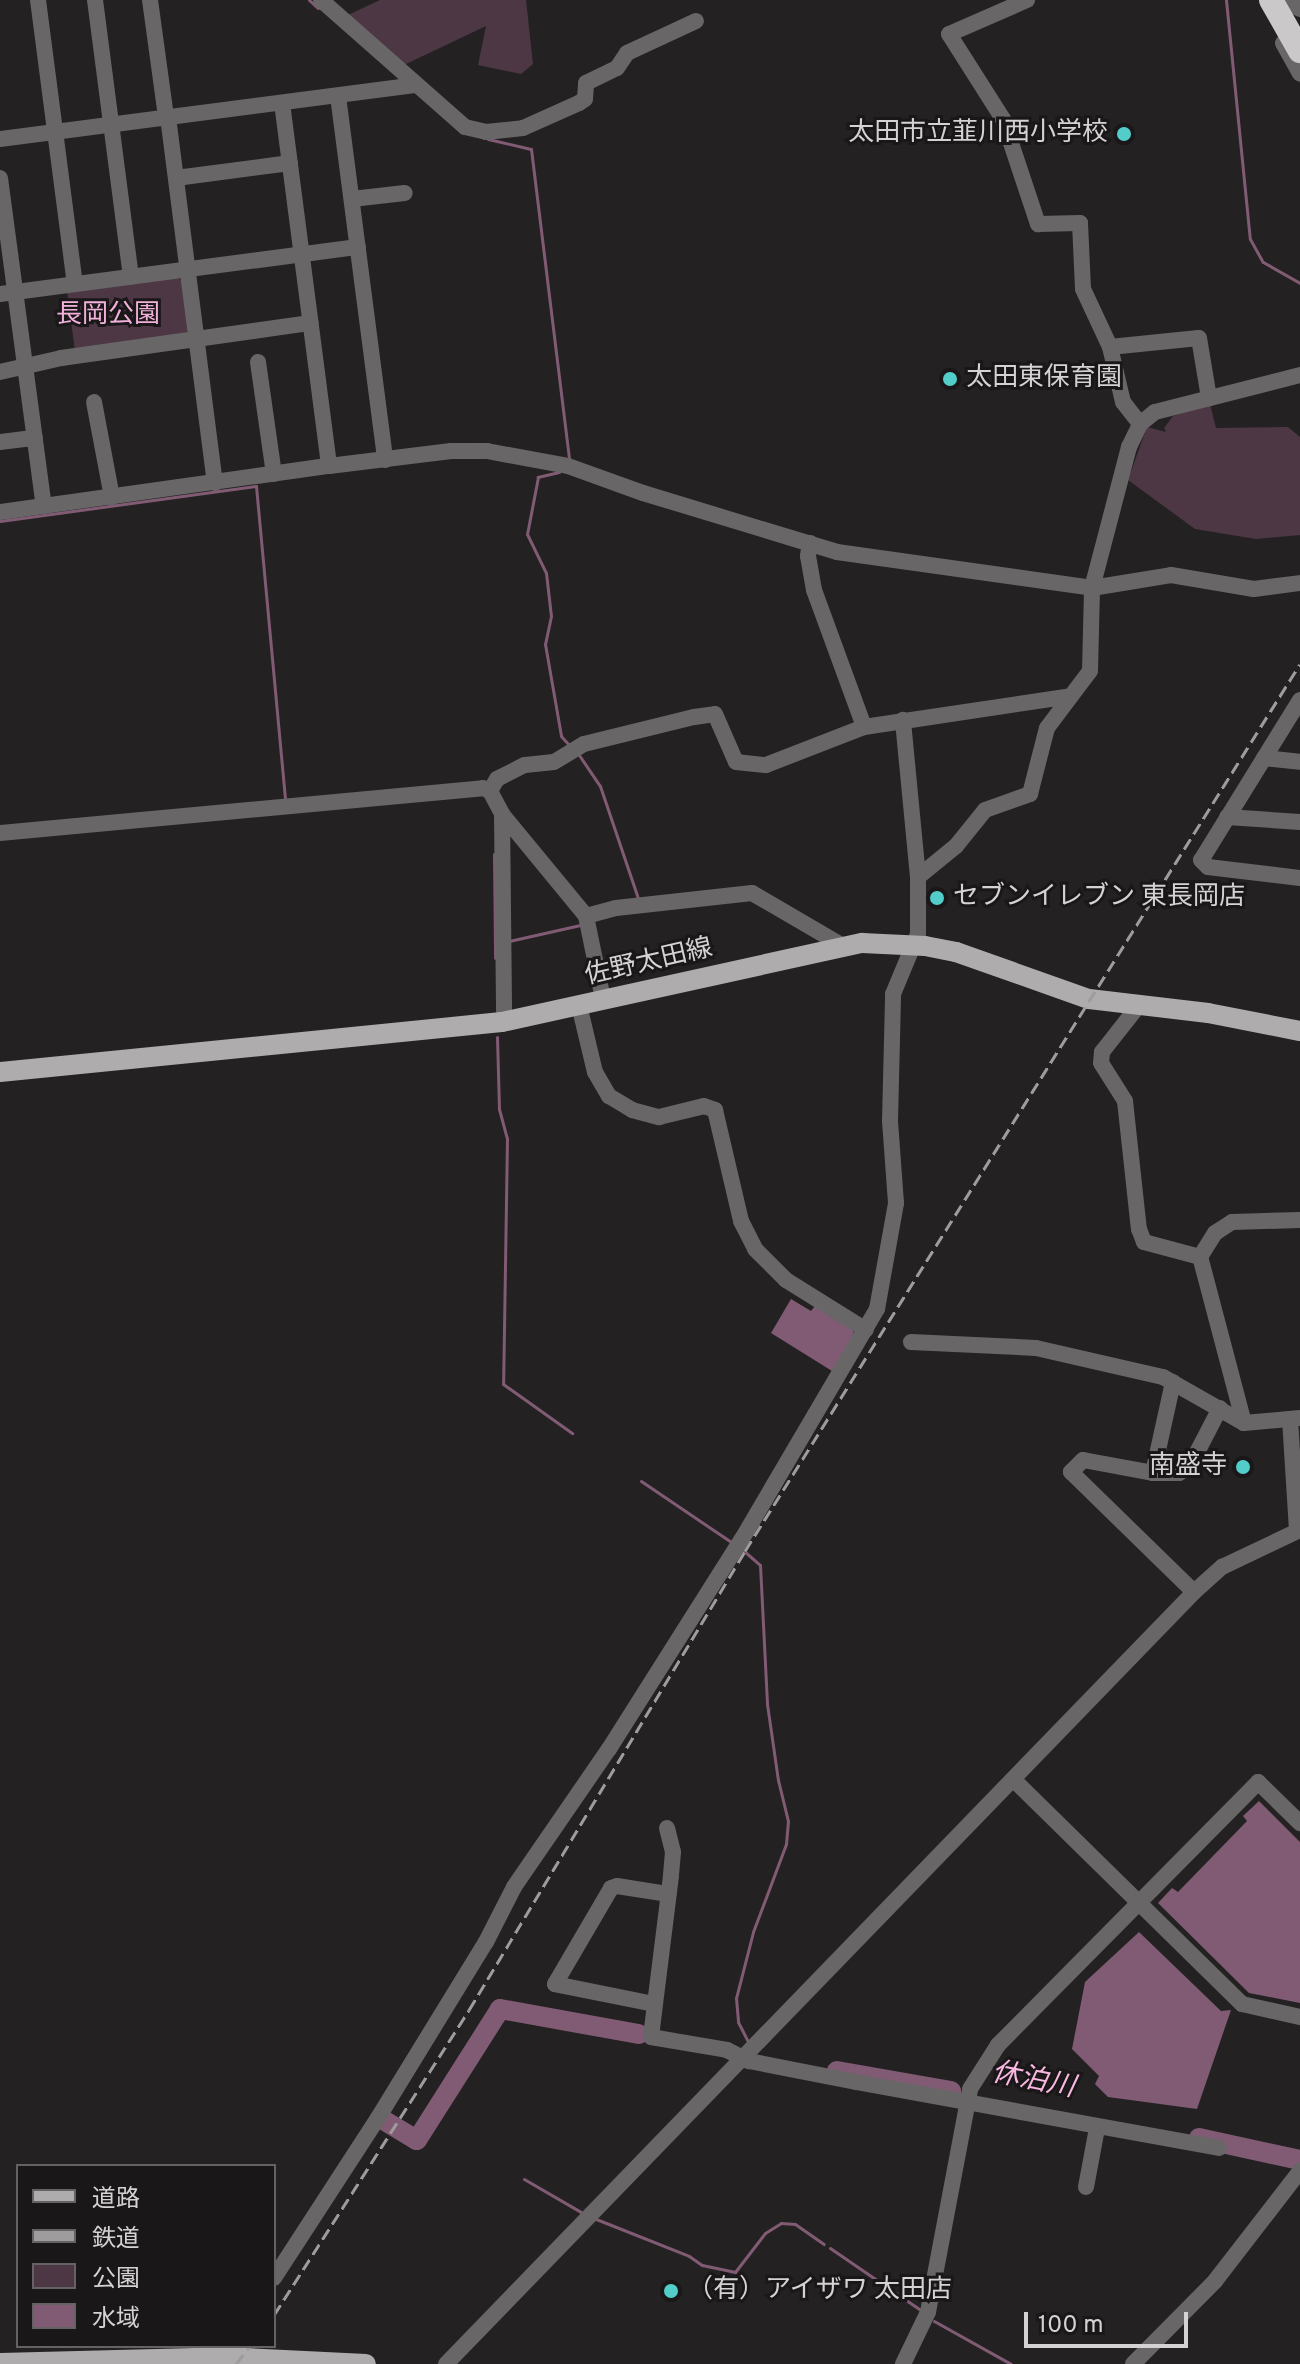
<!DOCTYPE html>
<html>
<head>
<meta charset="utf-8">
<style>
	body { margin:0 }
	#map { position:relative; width:1300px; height:2364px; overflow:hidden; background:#232122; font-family:Overpass,"Noto Sans JP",sans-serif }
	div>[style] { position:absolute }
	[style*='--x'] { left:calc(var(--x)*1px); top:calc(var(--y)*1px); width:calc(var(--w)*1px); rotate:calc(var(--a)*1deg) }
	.green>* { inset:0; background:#4d3744 }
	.water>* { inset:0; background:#815b73 }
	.stream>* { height:3px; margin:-1.5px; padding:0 1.5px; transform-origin:1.5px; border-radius:1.5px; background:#815b73 }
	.river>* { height:20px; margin:-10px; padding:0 10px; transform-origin:10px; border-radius:10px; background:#815b73 }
	.minor>* { height:16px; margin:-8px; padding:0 8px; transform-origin:8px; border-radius:8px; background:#686667 }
	.major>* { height:20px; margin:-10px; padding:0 10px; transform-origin:10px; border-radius:10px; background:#afacae }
	.highway>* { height:24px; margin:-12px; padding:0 12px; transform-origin:12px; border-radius:12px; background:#cbc8ca }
	.rail>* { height:3px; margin-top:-1.5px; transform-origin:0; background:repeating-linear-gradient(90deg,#9e9c9d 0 12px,transparent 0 18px) }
	.dots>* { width:22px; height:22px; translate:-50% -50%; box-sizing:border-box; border:4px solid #1a1719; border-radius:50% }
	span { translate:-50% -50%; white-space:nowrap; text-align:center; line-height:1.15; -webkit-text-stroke:6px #1a1719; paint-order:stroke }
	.poi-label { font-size:26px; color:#d4d2d3 }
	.right { translate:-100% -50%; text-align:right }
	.left { translate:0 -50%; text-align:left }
	.park-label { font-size:26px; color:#f1b0d9 }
	.street-label { font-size:26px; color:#d4d2d3 }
	.water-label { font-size:28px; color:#f8b7df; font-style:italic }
	.legend { position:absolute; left:16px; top:2164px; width:260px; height:184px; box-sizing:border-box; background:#1a1719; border:2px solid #646263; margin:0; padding:10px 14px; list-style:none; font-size:24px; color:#d4d2d3 }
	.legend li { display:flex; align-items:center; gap:16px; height:40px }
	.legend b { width:40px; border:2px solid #646263 }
	.scale { position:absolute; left:1024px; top:2312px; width:164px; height:36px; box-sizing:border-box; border:4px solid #d4d2d3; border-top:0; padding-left:10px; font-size:24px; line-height:28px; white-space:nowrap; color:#d4d2d3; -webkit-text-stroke:6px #1a1719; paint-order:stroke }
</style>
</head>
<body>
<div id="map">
	<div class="green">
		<i style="clip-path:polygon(380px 0,526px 0,533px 64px,521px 74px,478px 65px,486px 26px,404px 65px,346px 16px)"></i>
		<i style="clip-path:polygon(176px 277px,183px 281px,190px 328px,185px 334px,75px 351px,67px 291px)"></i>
		<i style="clip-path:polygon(1210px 404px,1216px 428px,1288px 427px,1300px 437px,1300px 535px,1256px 539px,1195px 529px,1128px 480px,1147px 427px,1166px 432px,1164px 428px,1173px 416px)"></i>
	</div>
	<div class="water">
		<i style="clip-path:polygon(791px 1299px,811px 1311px,815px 1306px,853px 1329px,854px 1336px,832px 1371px,771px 1333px)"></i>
		<i style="clip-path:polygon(1259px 1801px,1300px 1842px,1300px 2003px,1249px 1993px,1158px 1903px,1172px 1888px,1178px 1892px,1247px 1821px,1243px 1816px)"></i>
		<i style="clip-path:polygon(1139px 1932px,1221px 2011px,1231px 2010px,1197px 2109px,1108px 2097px,1095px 2084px,1099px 2076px,1072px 2049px,1085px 1982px)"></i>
	</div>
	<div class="stream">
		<i style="--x:309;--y:0;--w:12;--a:42"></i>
		<i style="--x:1226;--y:0;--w:240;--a:84.3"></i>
		<i style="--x:1250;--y:239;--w:26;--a:61"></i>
		<i style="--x:1263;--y:262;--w:43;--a:29.6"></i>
		<i style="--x:488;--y:139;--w:44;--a:13.1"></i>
		<i style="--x:531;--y:149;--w:311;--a:83"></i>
		<i style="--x:559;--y:472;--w:22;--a:167"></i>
		<i style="--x:538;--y:477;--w:58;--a:100.9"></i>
		<i style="--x:527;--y:534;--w:43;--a:64"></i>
		<i style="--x:546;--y:573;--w:43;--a:83.4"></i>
		<i style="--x:551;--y:616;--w:29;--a:102"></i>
		<i style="--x:545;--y:644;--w:93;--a:80.1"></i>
		<i style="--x:561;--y:736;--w:15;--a:48"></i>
		<i style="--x:0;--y:521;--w:258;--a:-7.8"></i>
		<i style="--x:256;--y:486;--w:316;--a:84.7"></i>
		<i style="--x:579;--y:755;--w:37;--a:56"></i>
		<i style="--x:600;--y:786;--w:118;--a:71.3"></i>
		<i style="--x:494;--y:854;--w:104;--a:89.4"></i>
		<i style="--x:509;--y:941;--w:73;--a:-12.7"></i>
		<i style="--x:497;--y:1037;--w:72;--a:88.4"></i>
		<i style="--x:499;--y:1109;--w:30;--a:75"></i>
		<i style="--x:507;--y:1138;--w:246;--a:90.9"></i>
		<i style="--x:503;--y:1384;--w:85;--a:35.4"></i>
		<i style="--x:641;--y:1481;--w:112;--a:34.1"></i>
		<i style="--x:744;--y:1551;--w:21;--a:41"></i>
		<i style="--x:760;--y:1565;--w:139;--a:87.1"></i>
		<i style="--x:767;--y:1704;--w:77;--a:81.8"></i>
		<i style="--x:778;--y:1780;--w:42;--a:76.3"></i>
		<i style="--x:788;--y:1821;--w:23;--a:95"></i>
		<i style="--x:786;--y:1844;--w:94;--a:110.6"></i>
		<i style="--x:753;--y:1932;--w:68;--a:104.4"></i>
		<i style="--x:736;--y:1998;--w:24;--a:85"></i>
		<i style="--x:738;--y:2022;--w:22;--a:63"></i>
		<i style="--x:524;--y:2179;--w:66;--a:30.1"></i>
		<i style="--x:596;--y:2219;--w:100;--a:21.7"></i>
		<i style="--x:689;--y:2256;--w:16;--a:35"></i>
		<i style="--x:702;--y:2265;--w:34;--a:12"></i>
		<i style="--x:735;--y:2272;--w:49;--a:-52.4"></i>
		<i style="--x:765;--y:2233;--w:19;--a:-32"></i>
		<i style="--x:781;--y:2223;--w:14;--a:4"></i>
		<i style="--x:795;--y:2224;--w:35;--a:35"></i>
		<i style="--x:830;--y:2248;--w:112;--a:34.4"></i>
		<i style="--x:934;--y:2321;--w:88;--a:29.2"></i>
	</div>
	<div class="river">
		<i style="--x:837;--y:2071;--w:116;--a:10"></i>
		<i style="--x:385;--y:2121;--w:37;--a:31"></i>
		<i style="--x:417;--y:2140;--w:155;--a:-57.6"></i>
		<i style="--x:500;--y:2009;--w:141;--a:10.2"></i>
		<i style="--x:1199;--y:2138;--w:103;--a:12.3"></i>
	</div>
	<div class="minor">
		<i style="--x:38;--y:0;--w:286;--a:82.6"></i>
		<i style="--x:95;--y:0;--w:279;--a:82.6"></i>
		<i style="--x:150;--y:0;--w:118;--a:82.2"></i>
		<i style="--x:321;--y:0;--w:192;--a:41.4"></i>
		<i style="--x:465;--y:127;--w:22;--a:13"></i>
		<i style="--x:486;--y:132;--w:37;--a:-6"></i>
		<i style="--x:523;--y:128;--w:61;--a:-24.1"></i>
		<i style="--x:579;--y:103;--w:7;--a:-34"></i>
		<i style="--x:585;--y:99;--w:16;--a:-86"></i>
		<i style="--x:586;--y:83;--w:34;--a:-26"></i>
		<i style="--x:617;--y:68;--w:18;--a:-56"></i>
		<i style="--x:627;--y:53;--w:76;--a:-24.9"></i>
		<i style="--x:1027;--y:0;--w:85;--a:156.4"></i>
		<i style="--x:949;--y:34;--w:101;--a:57.6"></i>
		<i style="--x:1003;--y:119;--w:111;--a:71.6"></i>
		<i style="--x:1038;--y:224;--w:42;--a:-1.4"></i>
		<i style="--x:1080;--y:223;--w:66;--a:87.4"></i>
		<i style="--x:1083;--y:289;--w:64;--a:65"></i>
		<i style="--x:1110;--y:347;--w:57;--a:76.7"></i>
		<i style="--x:1123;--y:402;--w:28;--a:52"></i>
		<i style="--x:1290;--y:4;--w:11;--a:27"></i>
		<i style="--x:1283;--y:43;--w:35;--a:61"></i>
		<i style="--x:338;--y:96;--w:367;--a:82.6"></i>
		<i style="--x:282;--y:103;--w:366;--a:82.6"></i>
		<i style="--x:168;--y:117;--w:369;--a:82.7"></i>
		<i style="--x:0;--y:139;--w:420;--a:-7.4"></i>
		<i style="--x:0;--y:178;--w:331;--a:82.4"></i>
		<i style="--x:176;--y:178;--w:115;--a:-7.5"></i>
		<i style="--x:352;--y:199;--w:53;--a:-6.5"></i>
		<i style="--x:0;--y:294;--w:361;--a:-7.5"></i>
		<i style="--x:1110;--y:347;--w:89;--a:-5.8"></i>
		<i style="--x:1199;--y:338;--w:61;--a:80.5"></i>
		<i style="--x:258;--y:362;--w:113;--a:81.9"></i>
		<i style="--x:0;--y:372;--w:63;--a:-12.9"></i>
		<i style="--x:61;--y:358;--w:252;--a:-8"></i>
		<i style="--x:94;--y:402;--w:97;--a:79.3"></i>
		<i style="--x:0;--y:442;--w:35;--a:-7"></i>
		<i style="--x:0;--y:512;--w:332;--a:-8"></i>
		<i style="--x:329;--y:466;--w:123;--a:-7"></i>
		<i style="--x:451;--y:451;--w:36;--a:0"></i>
		<i style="--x:487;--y:451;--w:82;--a:10.5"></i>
		<i style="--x:568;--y:466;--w:80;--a:19.8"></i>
		<i style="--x:643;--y:493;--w:203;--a:16.9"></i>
		<i style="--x:837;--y:552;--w:258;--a:8"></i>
		<i style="--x:1092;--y:588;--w:80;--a:-9.3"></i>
		<i style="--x:1171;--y:575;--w:84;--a:9.6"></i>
		<i style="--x:1254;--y:589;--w:46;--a:-7.4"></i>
		<i style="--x:810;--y:543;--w:13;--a:99"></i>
		<i style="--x:808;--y:556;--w:35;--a:80"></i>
		<i style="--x:814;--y:590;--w:146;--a:69.9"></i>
		<i style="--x:1300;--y:700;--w:188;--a:121.7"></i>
		<i style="--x:1201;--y:860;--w:10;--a:45"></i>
		<i style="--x:1208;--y:867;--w:93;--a:6.8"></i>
		<i style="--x:1264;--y:758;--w:36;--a:6"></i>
		<i style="--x:490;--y:791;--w:14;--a:-60"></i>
		<i style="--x:497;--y:779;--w:31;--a:-27"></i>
		<i style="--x:525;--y:765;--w:29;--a:-6"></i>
		<i style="--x:554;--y:762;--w:35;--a:-31"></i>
		<i style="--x:584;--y:744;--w:113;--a:-13.8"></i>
		<i style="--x:694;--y:717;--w:21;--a:-8"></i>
		<i style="--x:715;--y:714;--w:52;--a:66.4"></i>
		<i style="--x:736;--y:762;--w:30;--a:6"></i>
		<i style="--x:766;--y:765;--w:105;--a:-21.2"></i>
		<i style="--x:864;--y:727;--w:209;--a:-8.5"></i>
		<i style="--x:490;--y:791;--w:26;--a:62"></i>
		<i style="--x:502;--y:814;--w:132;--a:50.5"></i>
		<i style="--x:586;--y:916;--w:31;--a:-15"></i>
		<i style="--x:616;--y:908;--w:137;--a:-6.3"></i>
		<i style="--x:752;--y:893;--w:105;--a:30.2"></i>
		<i style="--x:502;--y:814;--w:207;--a:89.4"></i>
		<i style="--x:1227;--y:817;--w:73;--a:3.9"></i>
		<i style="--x:0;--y:833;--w:485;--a:-5.3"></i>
		<i style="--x:483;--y:788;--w:8;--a:23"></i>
		<i style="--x:918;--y:877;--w:49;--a:-39.2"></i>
		<i style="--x:956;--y:846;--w:46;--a:-51.1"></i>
		<i style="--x:985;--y:810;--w:48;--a:-19.6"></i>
		<i style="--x:1030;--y:794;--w:68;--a:-75.6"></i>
		<i style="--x:1047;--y:728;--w:71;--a:-53"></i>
		<i style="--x:1090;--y:671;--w:83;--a:-88.6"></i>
		<i style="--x:1092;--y:588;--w:146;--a:-75.3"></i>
		<i style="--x:1129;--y:447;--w:25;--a:-64"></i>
		<i style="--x:1140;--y:424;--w:19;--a:-39"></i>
		<i style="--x:1155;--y:412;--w:150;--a:-14.3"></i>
		<i style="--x:586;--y:916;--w:85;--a:78.4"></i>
		<i style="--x:579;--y:1005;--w:69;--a:76.6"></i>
		<i style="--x:595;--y:1072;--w:28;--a:60"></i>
		<i style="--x:609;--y:1096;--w:27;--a:31"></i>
		<i style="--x:632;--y:1110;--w:28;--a:15"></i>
		<i style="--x:659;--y:1117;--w:46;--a:-13.7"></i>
		<i style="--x:704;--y:1106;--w:12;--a:20"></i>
		<i style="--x:715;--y:1110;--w:114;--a:76.8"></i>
		<i style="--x:741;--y:1221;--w:31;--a:63"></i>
		<i style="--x:755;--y:1249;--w:44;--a:45"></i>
		<i style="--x:786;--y:1280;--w:94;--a:32"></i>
		<i style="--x:1139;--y:1005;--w:60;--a:128.2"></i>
		<i style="--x:1102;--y:1052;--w:11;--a:95"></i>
		<i style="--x:1101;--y:1063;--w:45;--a:57.7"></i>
		<i style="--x:1125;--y:1101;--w:129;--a:83.8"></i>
		<i style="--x:1139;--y:1229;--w:14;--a:69"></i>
		<i style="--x:1144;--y:1242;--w:58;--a:15"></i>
		<i style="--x:911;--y:1342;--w:125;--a:2.7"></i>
		<i style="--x:1036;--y:1348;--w:130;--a:12.9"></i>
		<i style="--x:1163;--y:1377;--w:93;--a:29.6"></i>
		<i style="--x:1244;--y:1423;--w:56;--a:-5.1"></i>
		<i style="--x:1290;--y:1419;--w:112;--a:86.4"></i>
		<i style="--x:1244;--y:1423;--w:172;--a:-104.8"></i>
		<i style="--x:1200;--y:1257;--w:28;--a:-58"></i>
		<i style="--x:1215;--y:1233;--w:20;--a:-33"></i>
		<i style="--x:1232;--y:1222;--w:68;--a:-1.7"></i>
		<i style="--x:1153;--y:1473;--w:93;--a:-77.6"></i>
		<i style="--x:1194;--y:1592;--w:172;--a:-135.7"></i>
		<i style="--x:1071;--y:1472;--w:17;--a:-45"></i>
		<i style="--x:1083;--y:1460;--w:71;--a:10.5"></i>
		<i style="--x:1153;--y:1473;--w:26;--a:0"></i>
		<i style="--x:1179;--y:1473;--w:15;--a:-37"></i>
		<i style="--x:1191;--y:1464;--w:63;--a:-62.6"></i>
		<i style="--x:1014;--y:1780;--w:320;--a:44.5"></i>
		<i style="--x:1242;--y:2004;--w:59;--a:12.6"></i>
		<i style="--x:667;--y:1828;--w:25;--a:76"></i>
		<i style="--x:673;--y:1852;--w:24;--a:95"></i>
		<i style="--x:671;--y:1876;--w:162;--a:97.1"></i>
		<i style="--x:651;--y:2037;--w:77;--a:9.7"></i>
		<i style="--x:727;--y:2050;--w:25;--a:27"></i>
		<i style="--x:749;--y:2061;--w:109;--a:11.1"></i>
		<i style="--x:856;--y:2082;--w:369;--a:10.3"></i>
		<i style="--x:654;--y:2004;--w:101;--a:-168.6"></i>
		<i style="--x:555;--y:1984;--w:111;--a:-59.7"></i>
		<i style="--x:611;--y:1888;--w:6;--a:-18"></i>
		<i style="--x:617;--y:1886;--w:52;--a:8.9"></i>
		<i style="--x:1086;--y:2187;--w:60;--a:-79.4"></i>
		<i style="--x:274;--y:2278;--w:191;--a:-57"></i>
		<i style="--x:378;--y:2118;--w:206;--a:-58.5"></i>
		<i style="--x:486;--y:1942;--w:62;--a:-63"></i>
		<i style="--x:514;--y:1887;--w:168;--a:-55.5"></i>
		<i style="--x:609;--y:1749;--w:249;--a:-57.7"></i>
		<i style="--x:742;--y:1539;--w:267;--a:-59.6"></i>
		<i style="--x:877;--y:1309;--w:108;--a:-79.8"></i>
		<i style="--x:896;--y:1203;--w:82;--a:-94.2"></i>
		<i style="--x:890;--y:1121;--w:127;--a:-88.6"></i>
		<i style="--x:893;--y:994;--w:65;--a:-67.4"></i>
		<i style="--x:918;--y:934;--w:57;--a:-90"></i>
		<i style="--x:918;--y:877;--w:158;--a:-95.5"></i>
		<i style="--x:446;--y:2364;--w:1075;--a:-45.9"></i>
		<i style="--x:1194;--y:1592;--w:38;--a:-42"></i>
		<i style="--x:1222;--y:1567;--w:86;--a:-25.4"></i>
		<i style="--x:903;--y:2364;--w:58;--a:-64.3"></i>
		<i style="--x:928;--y:2312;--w:227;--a:-79.3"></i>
		<i style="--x:970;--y:2089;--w:52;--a:-57.5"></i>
		<i style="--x:998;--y:2045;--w:370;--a:-45.3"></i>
		<i style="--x:1258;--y:1782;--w:59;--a:44.3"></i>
		<i style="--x:1133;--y:2364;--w:117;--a:-45.3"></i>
		<i style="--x:1215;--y:2281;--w:139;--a:-52.3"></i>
	</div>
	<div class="major">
		<i style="--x:0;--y:1072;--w:504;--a:-5.69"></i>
		<i style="--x:502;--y:1022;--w:369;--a:-12.4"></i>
		<i style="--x:862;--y:943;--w:63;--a:2.7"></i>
		<i style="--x:925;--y:946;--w:32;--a:11"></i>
		<i style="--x:956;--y:952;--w:141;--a:19.5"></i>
		<i style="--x:1089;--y:999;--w:120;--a:6.7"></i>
		<i style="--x:1208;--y:1013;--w:94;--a:11.1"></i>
		<i style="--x:0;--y:2363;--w:224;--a:-1.5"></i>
		<i style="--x:224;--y:2357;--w:142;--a:2.8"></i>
	</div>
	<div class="highway">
		<i style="--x:1271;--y:0;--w:59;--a:60.4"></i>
	</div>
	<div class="rail">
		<i style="--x:274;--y:2315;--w:362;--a:-57.4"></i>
		<i style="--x:469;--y:2010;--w:536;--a:-58.98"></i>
		<i style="--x:745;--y:1551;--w:1046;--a:-57.97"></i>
		<i style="--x:236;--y:2364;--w:23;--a:-52"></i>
	</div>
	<div class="dots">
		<i style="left:1124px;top:134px;background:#53cdc9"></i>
		<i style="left:950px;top:379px;background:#53cdc9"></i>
		<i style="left:937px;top:898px;background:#53cdc9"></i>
		<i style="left:1243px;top:1467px;background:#53cdc9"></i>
		<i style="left:671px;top:2291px;background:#53cdc9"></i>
	</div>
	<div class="poi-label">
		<span class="right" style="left:1108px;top:134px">太田市立韮川西小学校</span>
		<span class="left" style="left:966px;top:379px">太田東保育園</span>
		<span class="left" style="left:953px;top:898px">セブンイレブン 東長岡店</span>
		<span class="right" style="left:1227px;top:1467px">南盛寺</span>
		<span class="left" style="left:687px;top:2291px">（有）アイザワ 太田店</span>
	</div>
	<div class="park-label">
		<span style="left:108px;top:316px">長岡公園</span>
	</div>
	<div class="street-label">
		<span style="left:649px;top:963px;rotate:-13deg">佐野太田線</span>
	</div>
	<div class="water-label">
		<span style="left:1033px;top:2081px;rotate:11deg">休泊川</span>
	</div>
	<ul class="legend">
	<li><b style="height:10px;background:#afacae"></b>道路</li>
	<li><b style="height:10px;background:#9e9c9d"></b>鉄道</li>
	<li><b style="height:22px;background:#4d3744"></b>公園</li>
	<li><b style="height:22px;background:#815b73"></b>水域</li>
	</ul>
	<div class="scale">100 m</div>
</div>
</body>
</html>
